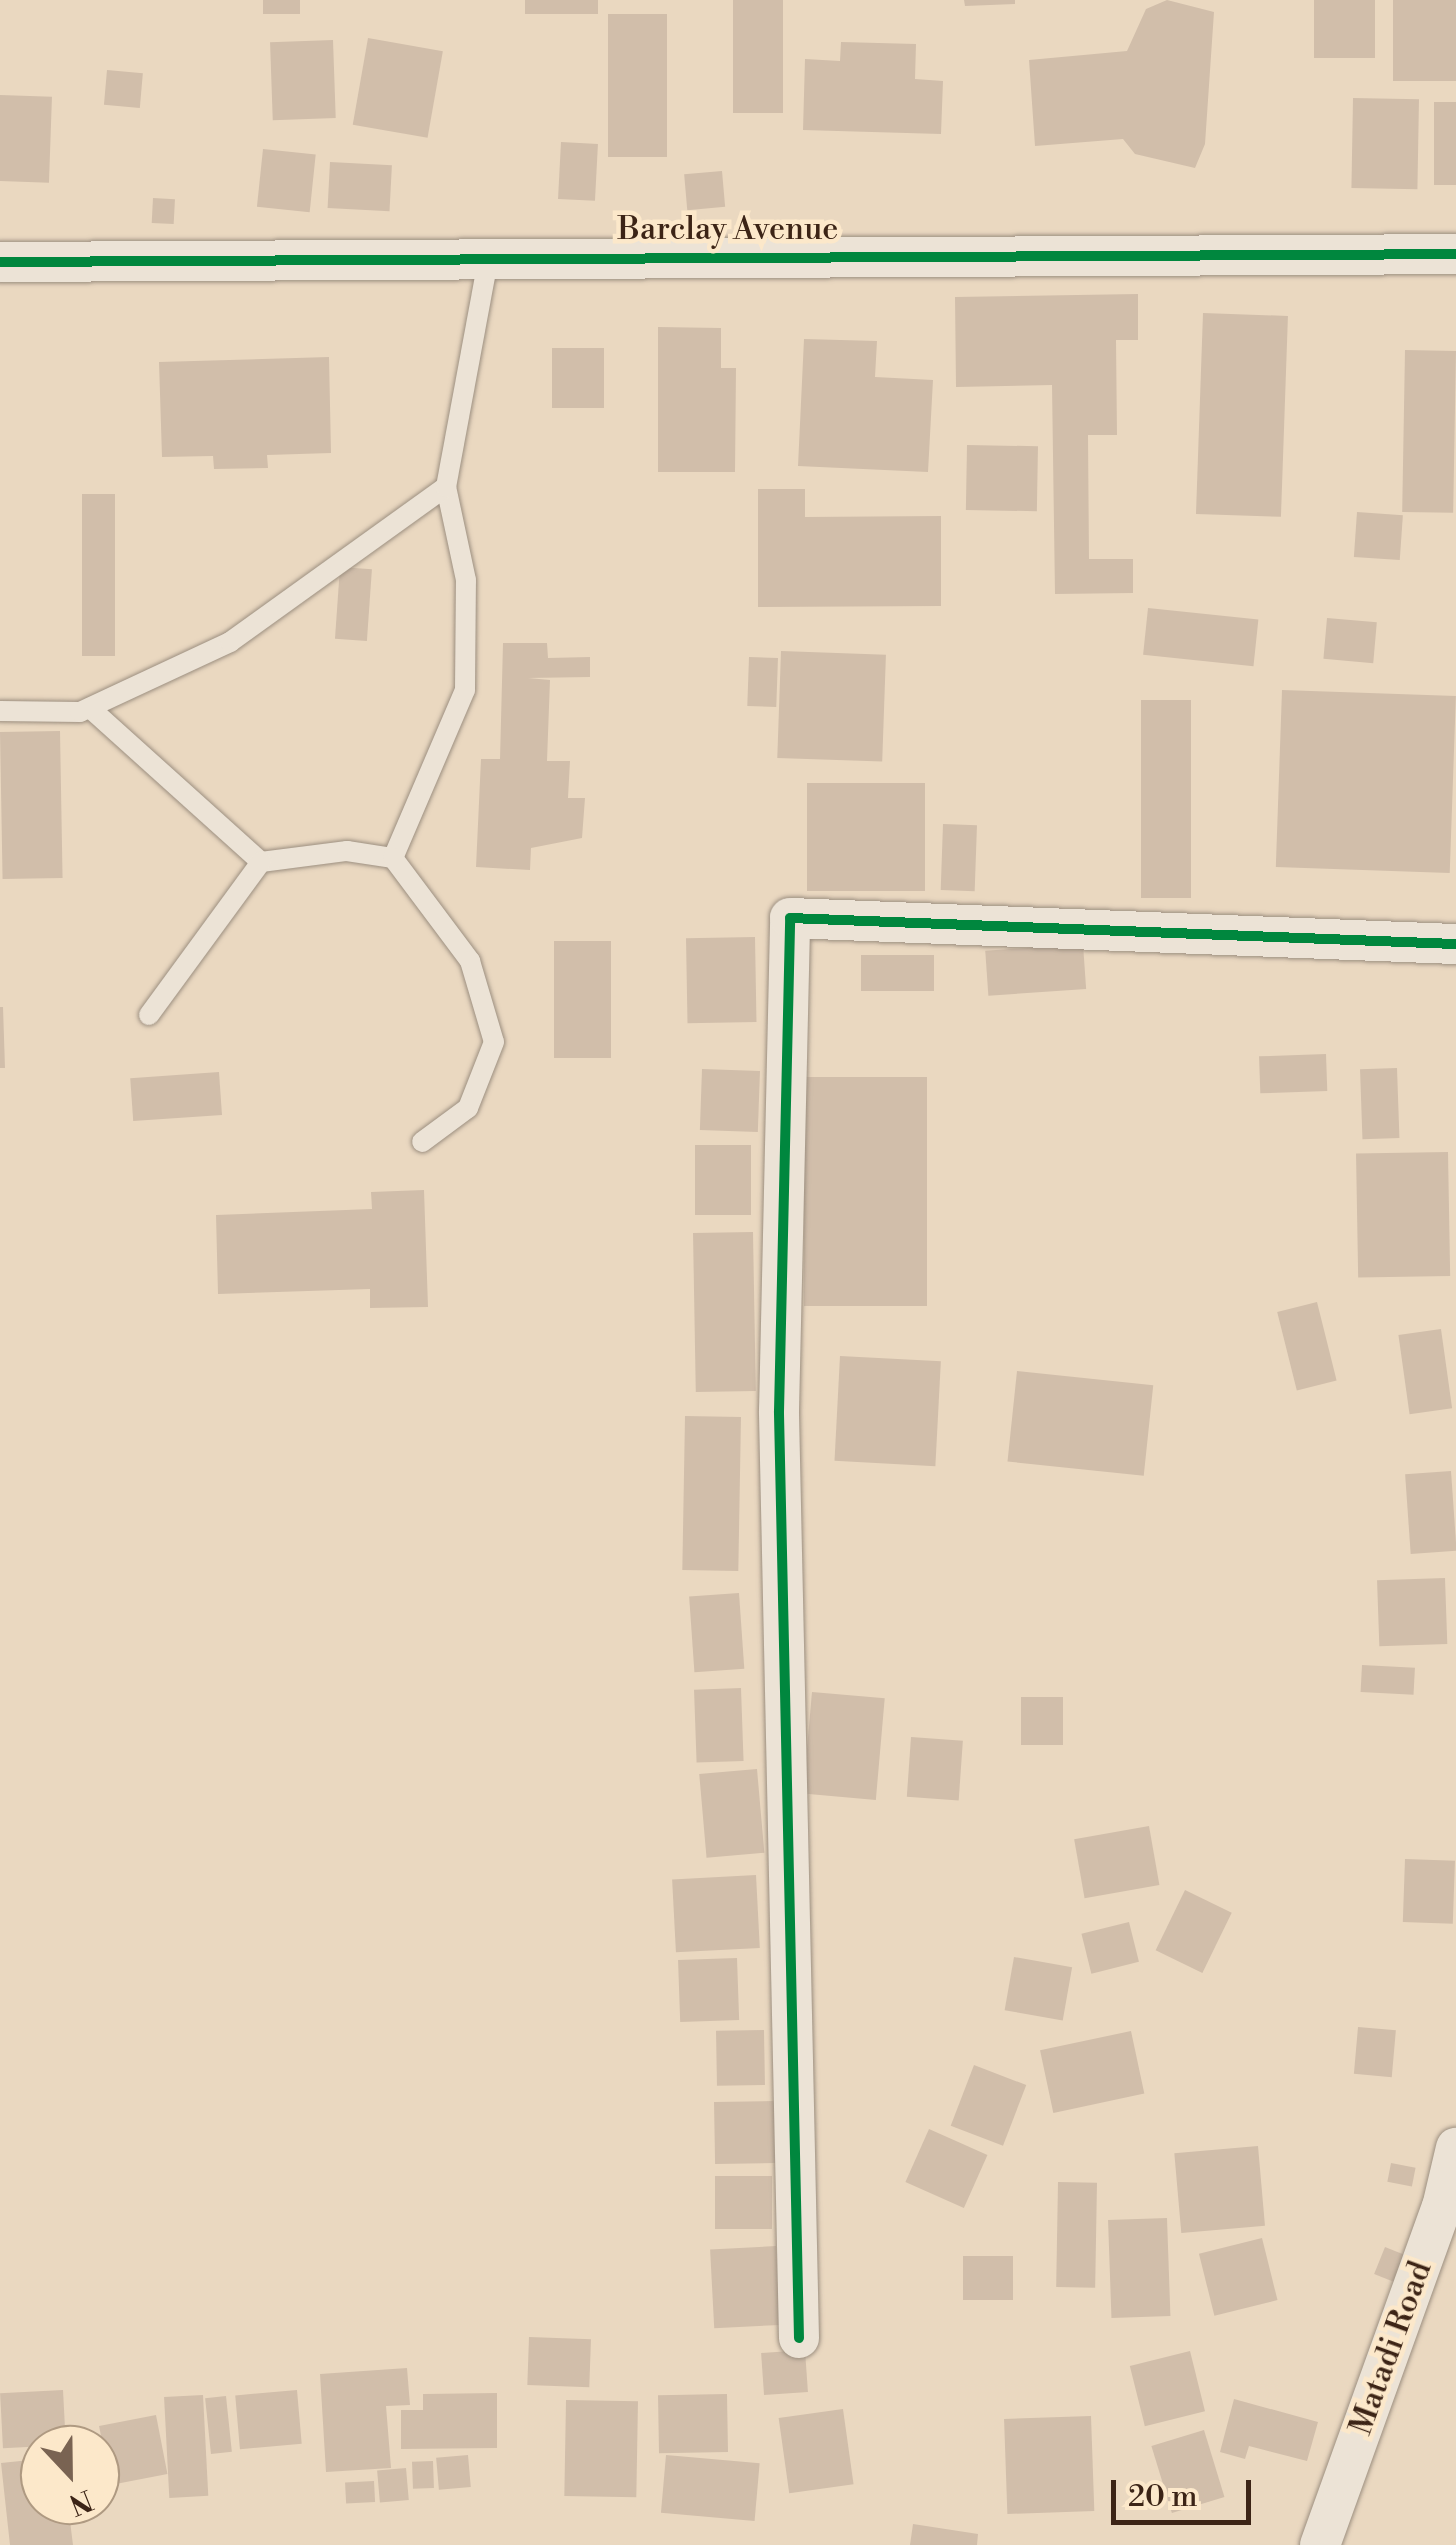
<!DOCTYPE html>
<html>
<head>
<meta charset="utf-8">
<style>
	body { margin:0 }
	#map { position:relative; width:1456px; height:2545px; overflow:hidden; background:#ead8c0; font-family:"Libre Bodoni",serif }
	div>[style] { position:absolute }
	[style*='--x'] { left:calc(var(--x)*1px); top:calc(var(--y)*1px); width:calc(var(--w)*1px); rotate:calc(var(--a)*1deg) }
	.building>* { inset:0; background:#d1beaa; transform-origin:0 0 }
	.roads { filter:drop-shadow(0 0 2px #9c8f80) drop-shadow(0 0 2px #9c8f80) }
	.lane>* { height:20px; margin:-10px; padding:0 10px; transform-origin:10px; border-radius:10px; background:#ece3d6 }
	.street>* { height:40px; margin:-20px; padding:0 20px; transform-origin:20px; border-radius:20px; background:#ece3d6 }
	.cycleway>* { height:10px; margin:-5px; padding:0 5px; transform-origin:5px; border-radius:5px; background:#00873e }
	span { translate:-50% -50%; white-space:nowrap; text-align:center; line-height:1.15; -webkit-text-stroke:9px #fce8ca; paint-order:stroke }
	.street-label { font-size:32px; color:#3c2416 }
	.north { position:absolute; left:20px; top:2425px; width:100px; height:100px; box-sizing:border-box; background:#fce8ca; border:2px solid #af9a82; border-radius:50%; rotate:158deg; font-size:28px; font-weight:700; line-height:40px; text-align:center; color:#3c2416 }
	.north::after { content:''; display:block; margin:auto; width:35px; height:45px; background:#796352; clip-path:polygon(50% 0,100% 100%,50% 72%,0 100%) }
	.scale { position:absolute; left:1111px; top:2480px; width:140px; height:45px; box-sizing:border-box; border:5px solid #3c2416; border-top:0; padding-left:12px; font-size:30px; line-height:35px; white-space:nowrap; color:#3c2416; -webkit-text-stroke:8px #fce8ca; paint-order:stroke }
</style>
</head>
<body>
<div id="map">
	<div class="building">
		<i style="left:263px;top:0;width:37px;height:14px"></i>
		<i style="left:525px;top:0;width:73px;height:14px"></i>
		<i style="left:733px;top:0;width:50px;height:113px"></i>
		<i style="clip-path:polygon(964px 0,1015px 0,1015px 4px,965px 6px)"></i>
		<i style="clip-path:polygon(1167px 0,1214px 12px,1205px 144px,1195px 168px,1135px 154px,1123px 139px,1035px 146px,1029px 60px,1127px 51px,1146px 9px)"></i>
		<i style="left:1314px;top:0;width:61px;height:58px"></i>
		<i style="left:1393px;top:0;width:63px;height:81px"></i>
		<i style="left:608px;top:14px;width:59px;height:143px"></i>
		<i style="left:368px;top:38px;width:76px;height:88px;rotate:10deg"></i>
		<i style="left:333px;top:40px;width:78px;height:63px;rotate:88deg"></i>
		<i style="clip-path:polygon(841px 42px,916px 44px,915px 79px,943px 81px,941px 134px,803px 130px,805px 59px,840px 61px)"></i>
		<i style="left:107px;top:70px;width:36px;height:35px;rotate:5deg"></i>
		<i style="left:0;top:95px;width:52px;height:86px;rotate:2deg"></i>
		<i style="left:1353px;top:98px;width:66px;height:90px;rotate:1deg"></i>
		<i style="left:1434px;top:102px;width:22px;height:83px"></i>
		<i style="left:561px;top:142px;width:37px;height:57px;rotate:3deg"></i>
		<i style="left:263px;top:149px;width:53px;height:58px;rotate:6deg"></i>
		<i style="left:330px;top:162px;width:62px;height:46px;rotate:3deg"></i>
		<i style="left:722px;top:171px;width:36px;height:38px;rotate:85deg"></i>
		<i style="left:153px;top:198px;width:22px;height:25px;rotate:3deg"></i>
		<i style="clip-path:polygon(1138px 294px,1138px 340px,1116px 340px,1117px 435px,1088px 435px,1089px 559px,1133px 559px,1133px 593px,1055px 594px,1052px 385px,956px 387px,955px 297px)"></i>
		<i style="left:1203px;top:313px;width:85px;height:201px;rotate:2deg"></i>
		<i style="clip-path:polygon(658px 327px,721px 328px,721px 368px,736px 368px,735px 472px,658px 472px)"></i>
		<i style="clip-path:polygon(804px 339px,877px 341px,875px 377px,933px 380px,928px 472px,798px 466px)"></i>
		<i style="left:552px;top:348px;width:52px;height:60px"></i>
		<i style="left:1405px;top:350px;width:51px;height:162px;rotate:1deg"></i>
		<i style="clip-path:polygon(329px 357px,331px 453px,267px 455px,268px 468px,214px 469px,213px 456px,162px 457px,159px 362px)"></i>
		<i style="left:967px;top:445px;width:71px;height:65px;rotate:1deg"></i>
		<i style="clip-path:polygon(758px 489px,805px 489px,805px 517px,941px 516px,941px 606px,758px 607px)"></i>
		<i style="left:115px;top:494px;width:162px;height:33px;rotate:90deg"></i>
		<i style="left:1357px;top:512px;width:46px;height:45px;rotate:4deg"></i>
		<i style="left:340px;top:567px;width:32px;height:72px;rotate:4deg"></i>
		<i style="left:1148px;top:608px;width:111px;height:47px;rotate:6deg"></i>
		<i style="left:1327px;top:618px;width:50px;height:41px;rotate:5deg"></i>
		<i style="clip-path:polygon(503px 643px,547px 643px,548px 658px,590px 657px,590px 677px,528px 678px,550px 680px,547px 761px,570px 761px,568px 798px,585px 798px,582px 838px,531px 848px,530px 870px,476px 867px,481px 759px,500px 759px)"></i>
		<i style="left:781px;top:651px;width:105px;height:107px;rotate:2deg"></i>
		<i style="left:749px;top:657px;width:29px;height:49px;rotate:2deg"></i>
		<i style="left:1282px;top:690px;width:174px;height:177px;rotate:2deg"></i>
		<i style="left:1141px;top:700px;width:50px;height:198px"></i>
		<i style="left:60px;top:731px;width:147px;height:60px;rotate:89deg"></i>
		<i style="left:925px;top:783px;width:108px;height:118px;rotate:90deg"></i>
		<i style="left:943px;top:824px;width:34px;height:66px;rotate:2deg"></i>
		<i style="left:755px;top:937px;width:85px;height:69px;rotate:89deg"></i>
		<i style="left:611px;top:941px;width:117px;height:57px;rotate:90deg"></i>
		<i style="left:1083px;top:944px;width:45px;height:98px;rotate:86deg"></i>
		<i style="left:934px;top:955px;width:36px;height:73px;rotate:90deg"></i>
		<i style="clip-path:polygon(0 1007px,3px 1007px,5px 1068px,0 1068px)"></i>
		<i style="left:1326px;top:1054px;width:37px;height:67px;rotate:88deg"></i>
		<i style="left:1397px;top:1068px;width:70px;height:37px;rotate:88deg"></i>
		<i style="left:702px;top:1069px;width:58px;height:61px;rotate:2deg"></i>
		<i style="left:219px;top:1072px;width:43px;height:89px;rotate:86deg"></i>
		<i style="left:804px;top:1077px;width:123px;height:229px"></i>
		<i style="left:695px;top:1145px;width:56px;height:70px"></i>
		<i style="left:1448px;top:1152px;width:124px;height:92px;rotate:89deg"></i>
		<i style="clip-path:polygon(424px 1190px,428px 1307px,370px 1308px,370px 1289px,218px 1294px,216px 1215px,372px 1209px,371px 1192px)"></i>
		<i style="left:753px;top:1232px;width:159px;height:60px;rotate:89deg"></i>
		<i style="left:1317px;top:1302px;width:81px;height:41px;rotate:76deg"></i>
		<i style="left:1441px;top:1329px;width:80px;height:43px;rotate:82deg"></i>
		<i style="left:840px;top:1356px;width:101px;height:105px;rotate:3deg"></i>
		<i style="left:1017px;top:1371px;width:137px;height:91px;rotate:6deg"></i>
		<i style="left:685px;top:1416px;width:56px;height:154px;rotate:1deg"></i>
		<i style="left:1451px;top:1471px;width:80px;height:46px;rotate:86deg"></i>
		<i style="left:1445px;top:1578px;width:66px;height:68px;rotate:88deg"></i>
		<i style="left:739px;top:1593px;width:76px;height:50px;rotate:86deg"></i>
		<i style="left:1362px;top:1665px;width:53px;height:27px;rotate:3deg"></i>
		<i style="left:741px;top:1688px;width:73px;height:47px;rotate:88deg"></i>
		<i style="left:812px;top:1692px;width:73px;height:102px;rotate:5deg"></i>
		<i style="left:1021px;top:1697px;width:42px;height:48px"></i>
		<i style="left:911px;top:1737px;width:52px;height:60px;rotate:4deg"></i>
		<i style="left:757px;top:1769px;width:84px;height:58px;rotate:85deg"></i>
		<i style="left:1149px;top:1826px;width:60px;height:76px;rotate:80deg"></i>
		<i style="left:1405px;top:1859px;width:50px;height:63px;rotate:2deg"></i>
		<i style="left:756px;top:1875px;width:73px;height:84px;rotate:87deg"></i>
		<i style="left:1185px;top:1890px;width:52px;height:67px;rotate:26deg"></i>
		<i style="left:1129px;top:1922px;width:41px;height:49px;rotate:76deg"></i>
		<i style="left:1014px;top:1957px;width:59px;height:54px;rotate:10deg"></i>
		<i style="left:737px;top:1958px;width:62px;height:59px;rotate:88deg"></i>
		<i style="left:1358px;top:2027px;width:38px;height:47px;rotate:5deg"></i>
		<i style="left:764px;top:2030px;width:55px;height:48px;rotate:89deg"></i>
		<i style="left:1131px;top:2031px;width:64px;height:93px;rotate:78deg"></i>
		<i style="left:974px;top:2065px;width:56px;height:65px;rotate:21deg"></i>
		<i style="left:774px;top:2101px;width:62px;height:60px;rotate:89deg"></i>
		<i style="left:929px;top:2129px;width:64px;height:58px;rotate:24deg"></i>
		<i style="left:1258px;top:2146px;width:80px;height:84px;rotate:85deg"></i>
		<i style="left:1391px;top:2163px;width:25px;height:19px;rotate:11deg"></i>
		<i style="left:772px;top:2176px;width:53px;height:57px;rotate:90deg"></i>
		<i style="left:1058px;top:2182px;width:39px;height:105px;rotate:1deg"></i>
		<i style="left:1167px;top:2218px;width:98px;height:59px;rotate:88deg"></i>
		<i style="left:1262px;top:2238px;width:64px;height:65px;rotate:76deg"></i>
		<i style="left:776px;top:2246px;width:79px;height:66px;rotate:87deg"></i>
		<i style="left:1385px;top:2247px;width:27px;height:29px;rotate:22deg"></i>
		<i style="left:963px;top:2256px;width:50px;height:44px"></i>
		<i style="left:529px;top:2337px;width:62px;height:48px;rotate:2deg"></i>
		<i style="left:805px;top:2350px;width:42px;height:44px;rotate:86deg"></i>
		<i style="left:1190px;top:2351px;width:62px;height:62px;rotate:76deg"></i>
		<i style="clip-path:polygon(407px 2368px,410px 2405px,386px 2406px,391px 2468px,326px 2472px,320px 2374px)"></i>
		<i style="left:63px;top:2390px;width:55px;height:63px;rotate:87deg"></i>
		<i style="left:297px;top:2390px;width:54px;height:62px;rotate:85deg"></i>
		<i style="clip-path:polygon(497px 2393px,497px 2448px,401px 2449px,401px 2410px,423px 2410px,423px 2394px)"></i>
		<i style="left:727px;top:2394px;width:58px;height:69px;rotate:89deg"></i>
		<i style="left:203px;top:2395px;width:101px;height:39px;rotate:87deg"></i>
		<i style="left:226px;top:2396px;width:56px;height:21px;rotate:84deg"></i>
		<i style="clip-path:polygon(1234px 2399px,1318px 2422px,1307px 2461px,1249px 2446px,1245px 2459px,1220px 2452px)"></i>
		<i style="left:566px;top:2400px;width:72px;height:96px;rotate:1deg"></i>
		<i style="left:843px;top:2409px;width:76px;height:65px;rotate:82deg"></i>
		<i style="left:156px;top:2415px;width:60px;height:58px;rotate:79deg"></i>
		<i style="left:1091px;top:2416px;width:95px;height:87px;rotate:88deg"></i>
		<i style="left:1204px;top:2430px;width:70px;height:55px;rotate:73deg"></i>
		<i style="left:468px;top:2455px;width:32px;height:32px;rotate:85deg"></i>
		<i style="left:666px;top:2455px;width:94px;height:58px;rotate:5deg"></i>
		<i style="clip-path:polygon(40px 2459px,40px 2505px,68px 2505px,73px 2545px,10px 2545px,1px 2463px)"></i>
		<i style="left:433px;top:2461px;width:27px;height:21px;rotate:88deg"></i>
		<i style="left:406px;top:2468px;width:32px;height:29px;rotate:85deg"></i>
		<i style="left:374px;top:2481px;width:21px;height:29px;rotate:87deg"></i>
		<i style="clip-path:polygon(913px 2524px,978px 2534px,977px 2545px,910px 2545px)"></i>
	</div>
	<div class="roads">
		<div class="lane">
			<i style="--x:90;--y:708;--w:230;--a:42"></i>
			<i style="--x:261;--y:862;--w:87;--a:-7.3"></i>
			<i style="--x:347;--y:851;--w:47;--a:8.7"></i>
			<i style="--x:393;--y:858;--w:183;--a:-66.8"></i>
			<i style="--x:465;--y:690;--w:110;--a:-89.5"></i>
			<i style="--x:466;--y:580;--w:95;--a:-102.1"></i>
			<i style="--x:0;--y:711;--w:80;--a:0.7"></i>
			<i style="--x:80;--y:712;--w:166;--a:-25"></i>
			<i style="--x:230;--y:642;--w:266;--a:-35.7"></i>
			<i style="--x:446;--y:487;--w:235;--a:-79.5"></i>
			<i style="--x:393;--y:858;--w:129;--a:53.2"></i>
			<i style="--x:470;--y:961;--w:84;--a:73.5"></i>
			<i style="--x:494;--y:1042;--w:71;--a:111.5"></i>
			<i style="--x:468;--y:1108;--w:57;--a:143.5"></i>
			<i style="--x:149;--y:1015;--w:190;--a:-53.8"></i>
		</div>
		<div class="street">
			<i style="--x:0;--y:262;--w:1456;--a:-0.31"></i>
			<i style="--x:799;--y:2338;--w:927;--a:-91.24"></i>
			<i style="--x:779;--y:1411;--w:493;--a:-88.7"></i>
			<i style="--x:790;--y:918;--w:667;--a:2.24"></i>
			<i style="--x:1320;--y:2545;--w:359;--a:-70.2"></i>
			<i style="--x:1442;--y:2207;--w:61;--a:-76.7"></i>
		</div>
	</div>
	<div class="cycleway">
		<i style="--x:0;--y:262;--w:1456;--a:-0.31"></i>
		<i style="--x:799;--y:2338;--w:927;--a:-91.24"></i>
		<i style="--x:779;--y:1411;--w:493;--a:-88.7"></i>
		<i style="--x:790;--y:918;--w:667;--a:2.24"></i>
	</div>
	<div class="street-label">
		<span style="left:728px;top:229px">Barclay Avenue</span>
		<span style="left:1391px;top:2348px;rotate:-70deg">Matadi Road</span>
	</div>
	<div class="north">N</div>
	<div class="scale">20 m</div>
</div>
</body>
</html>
